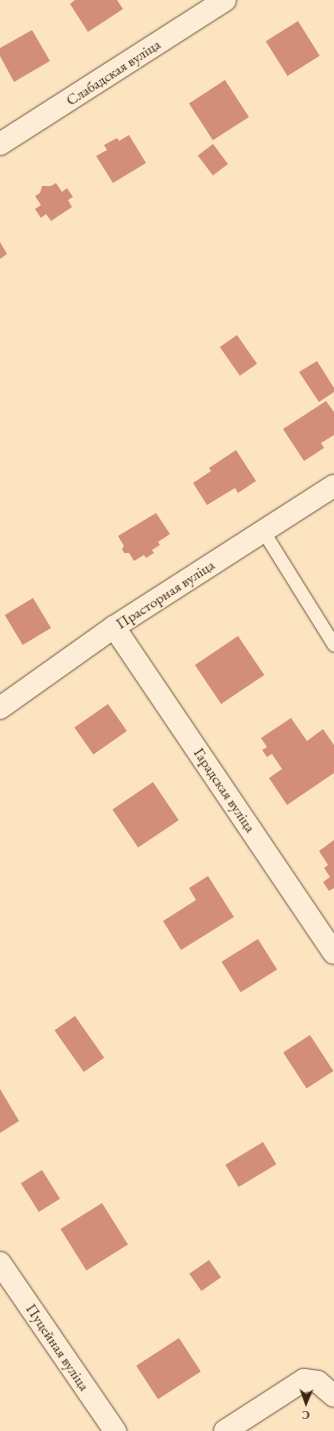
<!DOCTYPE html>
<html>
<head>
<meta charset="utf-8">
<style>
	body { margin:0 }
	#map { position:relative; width:334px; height:1431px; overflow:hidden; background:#fce4c0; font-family:"EB Garamond",serif }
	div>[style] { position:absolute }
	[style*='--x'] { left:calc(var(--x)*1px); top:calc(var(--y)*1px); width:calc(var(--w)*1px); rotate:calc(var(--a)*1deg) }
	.building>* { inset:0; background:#d38e7b; transform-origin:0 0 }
	.roads { filter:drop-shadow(0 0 1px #6c563d) drop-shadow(0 0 1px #6c563d) }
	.lane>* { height:13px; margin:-6.5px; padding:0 6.5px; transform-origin:6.5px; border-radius:6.5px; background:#fdedd6 }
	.street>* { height:22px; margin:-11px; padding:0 11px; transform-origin:11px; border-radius:11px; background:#fdedd6 }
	span { translate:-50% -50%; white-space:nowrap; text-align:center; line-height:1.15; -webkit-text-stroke:3px #fdedd6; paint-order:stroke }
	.street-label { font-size:15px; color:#3c2611 }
	.north { position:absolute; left:286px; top:1383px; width:40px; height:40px; -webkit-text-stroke:3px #fdedd6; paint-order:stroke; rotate:182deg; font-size:11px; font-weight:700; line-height:16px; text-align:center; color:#3c2611 }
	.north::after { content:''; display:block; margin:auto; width:14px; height:18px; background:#3c2611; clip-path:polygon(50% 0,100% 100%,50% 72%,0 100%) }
</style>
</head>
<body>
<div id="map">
	<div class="building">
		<i style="clip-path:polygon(75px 0,117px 0,123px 9px,88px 32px,70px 4px)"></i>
		<i style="left:298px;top:21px;width:41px;height:38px;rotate:58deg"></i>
		<i style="clip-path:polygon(32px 30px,50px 61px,14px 82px,0 56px,0 48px)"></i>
		<i style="left:225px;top:80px;width:44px;height:43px;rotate:57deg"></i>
		<i style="clip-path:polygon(129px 135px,146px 163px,113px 183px,96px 156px,107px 150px,104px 145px,117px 138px,119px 141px)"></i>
		<i style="left:213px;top:144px;width:25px;height:19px;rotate:53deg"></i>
		<i style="clip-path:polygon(56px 183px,62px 192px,67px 188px,73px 197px,68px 200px,72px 207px,51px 221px,46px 214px,41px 218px,35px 209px,41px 205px,35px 196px,40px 193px,42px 186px,51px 186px)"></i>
		<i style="clip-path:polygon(0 242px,7px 254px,0 259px)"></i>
		<i style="left:237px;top:335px;width:35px;height:21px;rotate:55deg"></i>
		<i style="clip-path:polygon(317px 361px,334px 388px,334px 392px,319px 402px,299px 372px)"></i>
		<i style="clip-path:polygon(326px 401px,334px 412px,334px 435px,321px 443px,324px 448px,304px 461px,283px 429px)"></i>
		<i style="clip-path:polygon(236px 450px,256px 481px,238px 493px,235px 488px,207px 505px,193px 483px,211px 471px,209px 468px)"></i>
		<i style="clip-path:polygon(156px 513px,170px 534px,158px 542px,160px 545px,152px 550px,154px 553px,146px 558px,144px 555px,134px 561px,129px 553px,124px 553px,122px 549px,124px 546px,118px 536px)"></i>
		<i style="left:33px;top:598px;width:35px;height:33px;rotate:59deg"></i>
		<i style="left:238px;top:636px;width:47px;height:52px;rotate:56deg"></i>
		<i style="left:108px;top:704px;width:33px;height:41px;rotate:55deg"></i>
		<i style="clip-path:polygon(291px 718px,307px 741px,323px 729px,334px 745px,334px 773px,287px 805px,269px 778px,282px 769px,272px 754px,267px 757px,262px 750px,267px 747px,261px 738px)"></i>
		<i style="left:153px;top:782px;width:46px;height:49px;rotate:56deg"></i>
		<i style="clip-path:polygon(334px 840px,334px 888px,329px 891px,323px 882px,330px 877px,324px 868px,328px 865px,319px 851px)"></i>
		<i style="clip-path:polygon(208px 876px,234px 917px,181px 950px,163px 921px,196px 900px,189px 888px)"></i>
		<i style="left:258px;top:939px;width:36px;height:43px;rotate:58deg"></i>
		<i style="left:75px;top:1016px;width:51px;height:25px;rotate:55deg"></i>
		<i style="left:310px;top:1035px;width:43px;height:32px;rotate:57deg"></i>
		<i style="clip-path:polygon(0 1089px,19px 1121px,0 1133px)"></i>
		<i style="left:263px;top:1142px;width:26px;height:44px;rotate:59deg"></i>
		<i style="left:42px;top:1170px;width:34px;height:25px;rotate:58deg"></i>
		<i style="left:102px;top:1203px;width:49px;height:49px;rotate:58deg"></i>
		<i style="left:209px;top:1260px;width:21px;height:24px;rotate:55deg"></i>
		<i style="left:179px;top:1338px;width:40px;height:51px;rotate:57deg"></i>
	</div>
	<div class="roads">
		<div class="lane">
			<i style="--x:263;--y:531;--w:134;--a:58.1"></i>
		</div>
		<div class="street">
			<i style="--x:0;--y:144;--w:267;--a:-32.6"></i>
			<i style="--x:114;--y:627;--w:393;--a:56"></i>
			<i style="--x:0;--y:708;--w:140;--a:-35.4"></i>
			<i style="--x:114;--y:627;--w:261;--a:-32.7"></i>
			<i style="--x:0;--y:1263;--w:204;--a:55.6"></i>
			<i style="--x:225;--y:1431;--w:94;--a:-32.8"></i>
			<i style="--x:304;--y:1380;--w:14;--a:8"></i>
			<i style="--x:318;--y:1382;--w:21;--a:41"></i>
		</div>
	</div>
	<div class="street-label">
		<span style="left:113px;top:72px;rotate:-33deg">Слабадская вуліца</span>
		<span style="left:165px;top:594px;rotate:-33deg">Прасторная вуліца</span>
		<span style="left:225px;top:790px;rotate:56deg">Гарадская вуліца</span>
		<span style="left:58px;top:1347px;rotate:56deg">Пуцейная вуліца</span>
	</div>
	<div class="north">С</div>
</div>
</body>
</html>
